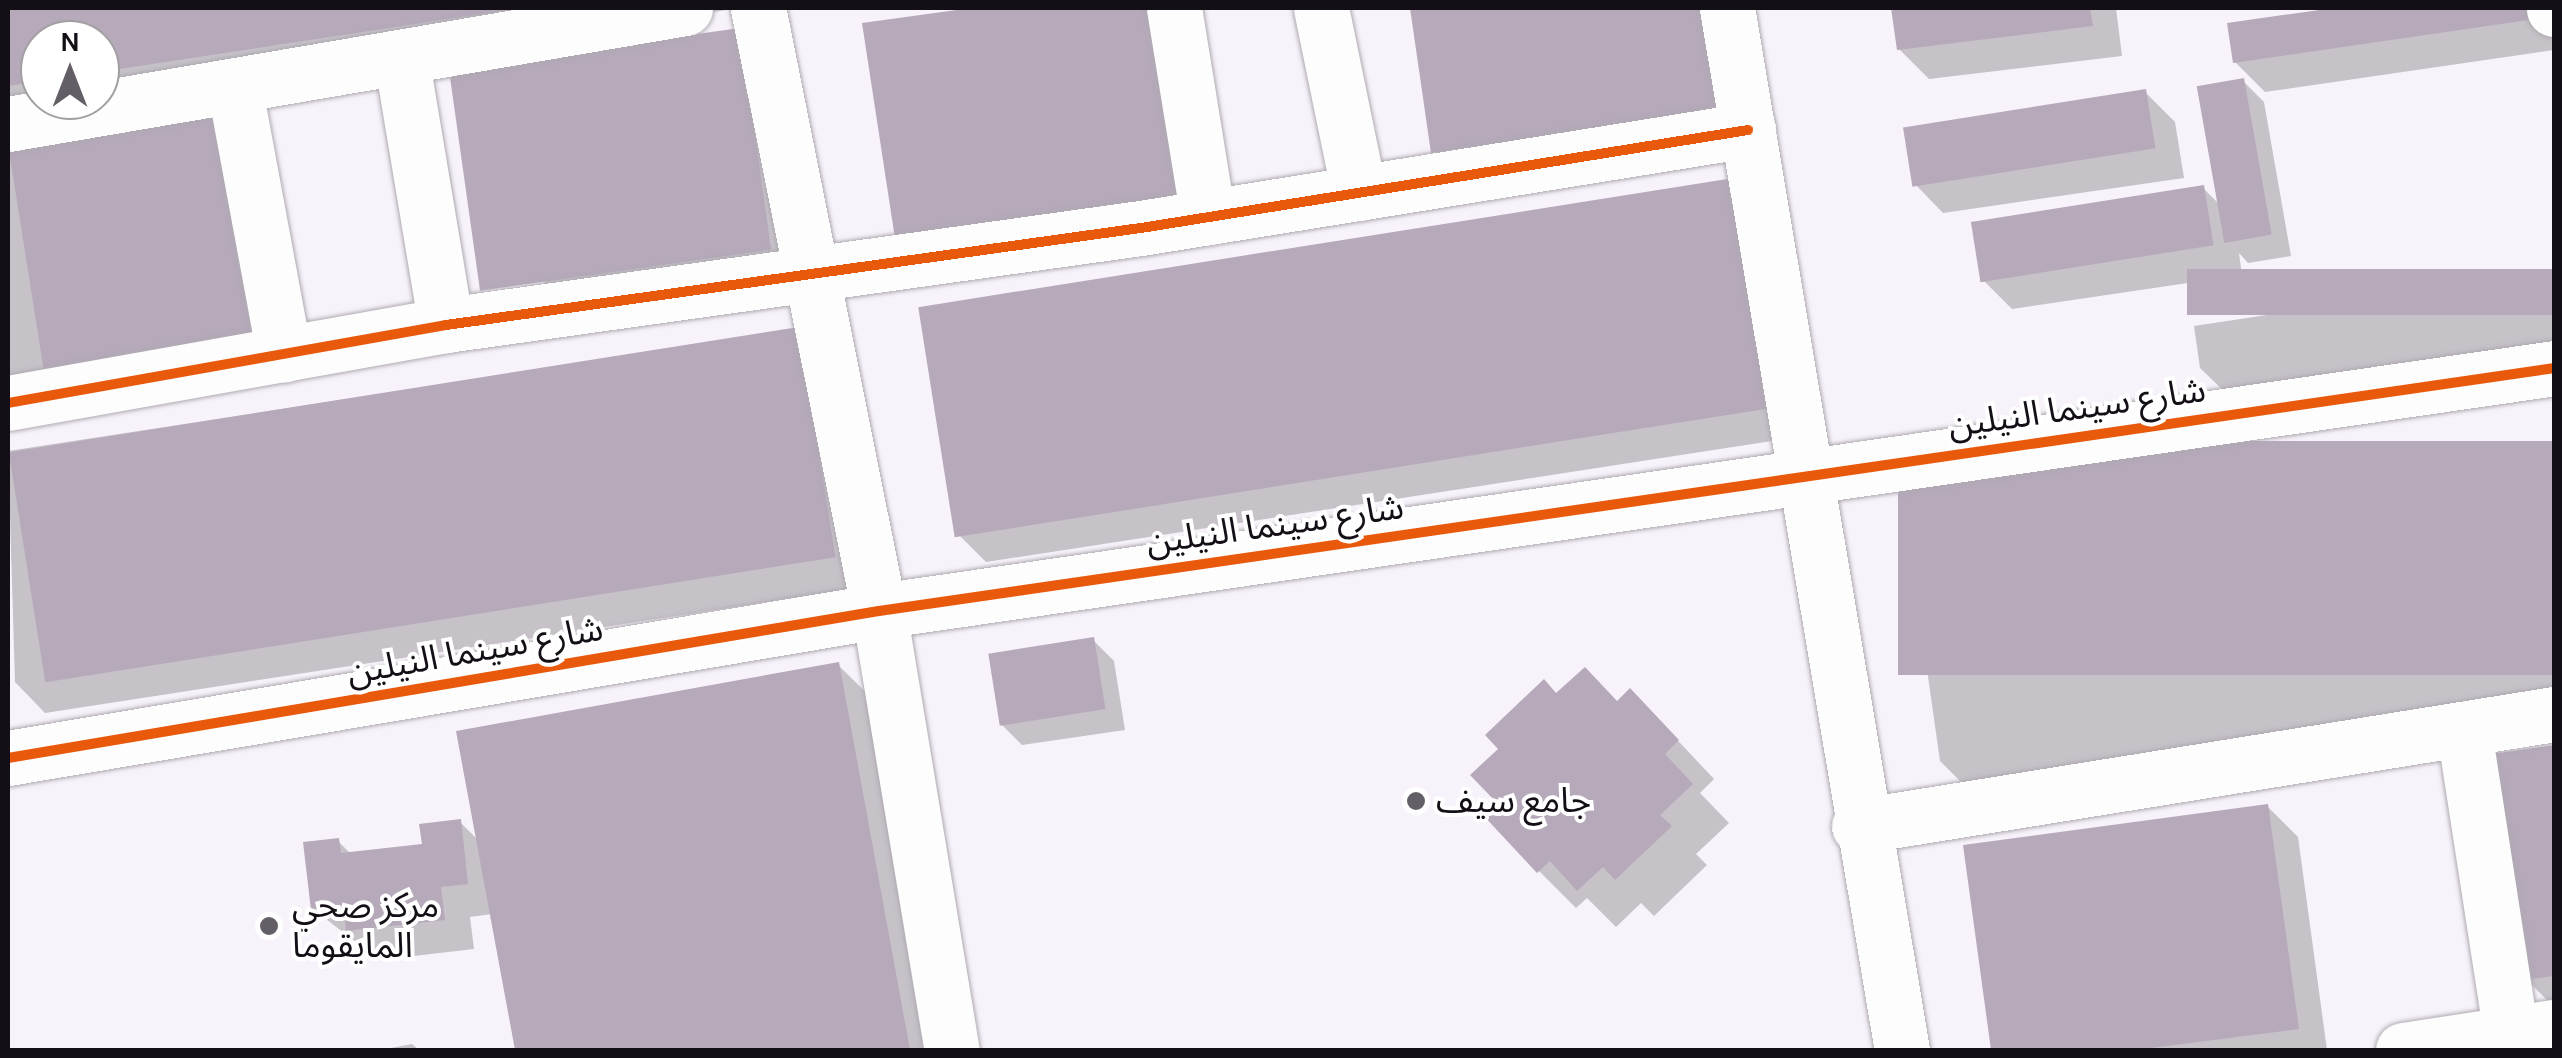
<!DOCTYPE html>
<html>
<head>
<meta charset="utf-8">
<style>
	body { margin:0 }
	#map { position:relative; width:2562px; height:1058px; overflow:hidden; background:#f8f3fa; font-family:Karla,"Noto Sans Arabic",sans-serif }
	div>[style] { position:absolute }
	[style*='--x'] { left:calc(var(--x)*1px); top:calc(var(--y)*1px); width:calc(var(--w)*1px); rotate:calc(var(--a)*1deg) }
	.shadow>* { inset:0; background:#0003 }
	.building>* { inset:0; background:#b5a9ba; transform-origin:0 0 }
	.roads { filter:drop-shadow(0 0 2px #afaab1) drop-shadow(0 0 2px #afaab1) }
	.minor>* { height:55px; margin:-27.5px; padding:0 27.5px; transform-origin:27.5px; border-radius:27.5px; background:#fefdfe }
	.cycleway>* { height:10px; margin:-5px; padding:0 5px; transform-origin:5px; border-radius:5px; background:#e8590c }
	.dots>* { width:28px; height:28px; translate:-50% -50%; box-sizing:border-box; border:5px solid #fff; border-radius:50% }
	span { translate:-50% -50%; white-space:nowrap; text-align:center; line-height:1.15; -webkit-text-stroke:8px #fff; paint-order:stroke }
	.street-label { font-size:35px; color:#140f16 }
	.poi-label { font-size:35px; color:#140f16 }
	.left { translate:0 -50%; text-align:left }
	.frame { position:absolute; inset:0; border:10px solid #140f16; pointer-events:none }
	.north { position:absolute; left:20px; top:20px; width:100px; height:100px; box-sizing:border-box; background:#fff; border:2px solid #a19fa2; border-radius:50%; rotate:0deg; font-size:28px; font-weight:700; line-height:40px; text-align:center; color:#140f16 }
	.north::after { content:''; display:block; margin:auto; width:35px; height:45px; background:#645f66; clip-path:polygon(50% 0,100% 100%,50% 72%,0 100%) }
</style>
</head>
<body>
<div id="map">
	<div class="shadow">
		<i style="clip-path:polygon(evenodd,8px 8px,740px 8px,8px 120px,8px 8px,40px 40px,100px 40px,100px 100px,40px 100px,40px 40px)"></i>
		<i style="clip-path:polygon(986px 8px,1176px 8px,865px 25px)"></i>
		<i style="clip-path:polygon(1412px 8px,1732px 8px,1464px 182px,1434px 152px)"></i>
		<i style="clip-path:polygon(1894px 8px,2116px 8px,2122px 56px,1929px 79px,1899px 49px)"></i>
		<i style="clip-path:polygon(2350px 8px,2554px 8px,2554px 50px,2265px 92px,2235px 62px,2229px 25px)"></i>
		<i style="clip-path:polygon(739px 31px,801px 280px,514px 322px)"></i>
		<i style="clip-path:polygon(2243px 81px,2264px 102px,2291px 256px,2248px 263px,2239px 253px,2242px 275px,2012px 309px,1982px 279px,2203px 188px,2221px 206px)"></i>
		<i style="clip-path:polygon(2145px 92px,2175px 122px,2184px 178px,1943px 213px,1913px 182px)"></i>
		<i style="clip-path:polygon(260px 147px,8px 408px,8px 149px)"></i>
		<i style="clip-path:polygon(1739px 179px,1805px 436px,986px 562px,956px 532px)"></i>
		<i style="clip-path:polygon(2554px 271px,2554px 349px,2231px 398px,2200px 368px,2194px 326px)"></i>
		<i style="clip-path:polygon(798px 330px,864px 587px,45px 713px,15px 682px,8px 451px)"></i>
		<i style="clip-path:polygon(2554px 444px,2554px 708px,1970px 791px,1940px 761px,1908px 536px)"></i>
		<i style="clip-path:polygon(1093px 640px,1114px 661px,1125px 730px,1022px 745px,1001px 724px)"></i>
		<i style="clip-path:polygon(838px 665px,876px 702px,940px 1050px,517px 1050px,492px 914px,470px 917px,474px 949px,379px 960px,313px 909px,338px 841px,352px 855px,425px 846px,460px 822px,479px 841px)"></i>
		<i style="clip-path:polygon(1557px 696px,1618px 703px,1667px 729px,1714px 779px,1700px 793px,1729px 823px,1696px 854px,1707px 865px,1654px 916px,1641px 903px,1616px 927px,1587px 898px,1576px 908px,1539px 871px,1499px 802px)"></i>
		<i style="clip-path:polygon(2554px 748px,2554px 1007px,2526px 979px,2494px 756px)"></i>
		<i style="clip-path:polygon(2268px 807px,2298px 837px,2327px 1050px,1993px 1050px,1966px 847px)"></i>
		<i style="clip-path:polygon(412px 1044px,419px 1050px,381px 1050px)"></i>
	</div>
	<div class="building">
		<i style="clip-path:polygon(8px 8px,507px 8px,507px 10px,100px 72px,100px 40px,40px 40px,40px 81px,8px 86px)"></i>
		<i style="clip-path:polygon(971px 8px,1157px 8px,1187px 203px,896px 245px,862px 23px)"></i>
		<i style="clip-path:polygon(1410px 8px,1707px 8px,1722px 110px,1431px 153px)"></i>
		<i style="clip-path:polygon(1891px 8px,2090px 8px,2093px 26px,1897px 50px)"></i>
		<i style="clip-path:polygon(2333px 8px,2548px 8px,2549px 17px,2233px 63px,2227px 23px)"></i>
		<i style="left:740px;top:28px;width:224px;height:294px;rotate:82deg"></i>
		<i style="left:2244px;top:78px;width:159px;height:48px;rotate:80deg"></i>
		<i style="left:2146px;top:89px;width:60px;height:246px;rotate:81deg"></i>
		<i style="left:231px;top:114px;width:225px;height:225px;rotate:81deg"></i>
		<i style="left:1740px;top:177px;width:233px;height:832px;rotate:81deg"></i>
		<i style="left:2204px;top:185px;width:61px;height:236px;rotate:81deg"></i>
		<i style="left:2554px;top:269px;width:46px;height:367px;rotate:90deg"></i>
		<i style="left:799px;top:327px;width:233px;height:800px;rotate:81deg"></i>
		<i style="left:2554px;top:441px;width:234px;height:656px;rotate:90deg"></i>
		<i style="left:1094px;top:637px;width:73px;height:107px;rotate:81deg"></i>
		<i style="clip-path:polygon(839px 662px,910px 1050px,515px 1050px,456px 731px)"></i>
		<i style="clip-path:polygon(1585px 667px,1617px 701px,1630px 688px,1679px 740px,1665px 754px,1693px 784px,1660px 815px,1672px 826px,1615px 880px,1603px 867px,1577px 891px,1550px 861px,1537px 873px,1482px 814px,1496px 802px,1470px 775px,1498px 749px,1485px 735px,1544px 679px,1556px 693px)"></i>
		<i style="clip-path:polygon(2554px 745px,2554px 976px,2523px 980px,2491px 754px)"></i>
		<i style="clip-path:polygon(2268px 804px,2299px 1029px,2135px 1050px,1991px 1050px,1963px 845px)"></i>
		<i style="clip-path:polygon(461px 819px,468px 884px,441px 887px,445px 920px,346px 931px,344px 906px,311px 910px,303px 842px,339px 838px,341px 853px,422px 844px,419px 824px)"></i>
	</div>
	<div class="roads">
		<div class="minor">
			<i style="--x:758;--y:8;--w:615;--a:78.65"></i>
			<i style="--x:879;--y:611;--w:445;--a:80.6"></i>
			<i style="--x:1174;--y:8;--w:212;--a:80.8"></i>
			<i style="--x:1321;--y:8;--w:189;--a:78.4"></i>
			<i style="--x:1727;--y:8;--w:1057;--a:80.47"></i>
			<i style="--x:2554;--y:8;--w:1;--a:90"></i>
			<i style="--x:401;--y:57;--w:272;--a:80.5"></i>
			<i style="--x:235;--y:90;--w:269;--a:79.5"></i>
			<i style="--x:8;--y:124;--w:687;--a:-9.72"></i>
			<i style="--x:8;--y:403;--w:445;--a:-10.1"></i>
			<i style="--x:446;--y:325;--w:702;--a:-7.95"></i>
			<i style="--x:1141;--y:228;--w:615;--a:-9.17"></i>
			<i style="--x:2464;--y:731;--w:308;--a:81.2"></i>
			<i style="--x:8;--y:758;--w:883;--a:-9.58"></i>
			<i style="--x:879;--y:611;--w:1693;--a:-8.25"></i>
			<i style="--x:1859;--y:826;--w:704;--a:-9.15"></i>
			<i style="--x:2403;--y:1050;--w:153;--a:-8.7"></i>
		</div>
	</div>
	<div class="cycleway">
		<i style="--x:8;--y:403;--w:445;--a:-10.1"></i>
		<i style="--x:446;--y:325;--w:702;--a:-7.95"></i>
		<i style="--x:1141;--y:228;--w:615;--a:-9.17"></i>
		<i style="--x:8;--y:758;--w:883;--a:-9.58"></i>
		<i style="--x:879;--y:611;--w:1693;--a:-8.25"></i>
	</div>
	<div class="dots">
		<i style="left:1416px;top:801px;background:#645f66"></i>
		<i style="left:269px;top:926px;background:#645f66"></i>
	</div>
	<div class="street-label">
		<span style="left:2077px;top:408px;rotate:-8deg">شارع سينما النيلين</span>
		<span style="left:1275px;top:525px;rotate:-8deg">شارع سينما النيلين</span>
		<span style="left:475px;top:651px;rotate:-10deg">شارع سينما النيلين</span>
	</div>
	<div class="poi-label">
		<span class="left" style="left:1436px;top:801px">جامع سيف</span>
		<span class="left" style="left:292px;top:926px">مركز صحي<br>المايقوما</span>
	</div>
	<div class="frame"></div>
	<div class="north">N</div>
</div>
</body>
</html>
